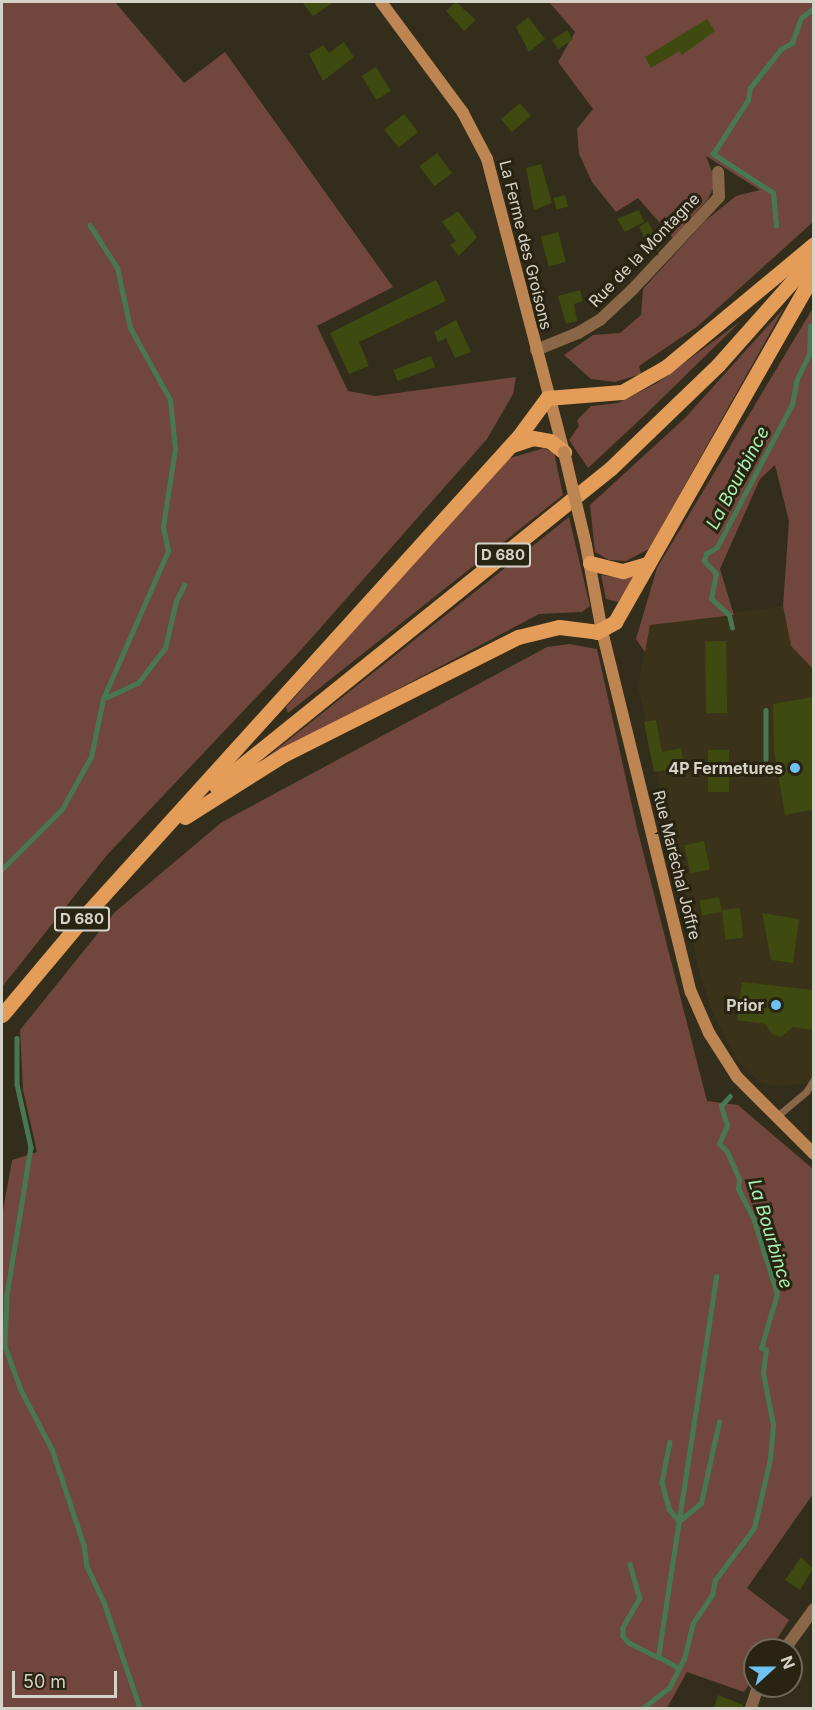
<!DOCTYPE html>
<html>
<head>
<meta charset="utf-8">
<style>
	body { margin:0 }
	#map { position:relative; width:815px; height:1710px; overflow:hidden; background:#332d1b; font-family:Inter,sans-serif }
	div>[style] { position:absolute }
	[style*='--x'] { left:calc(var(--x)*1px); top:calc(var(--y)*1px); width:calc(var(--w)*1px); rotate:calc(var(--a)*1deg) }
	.built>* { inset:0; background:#3a3219 }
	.green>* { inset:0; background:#71463c }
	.stream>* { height:4.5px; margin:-2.25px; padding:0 2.25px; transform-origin:2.25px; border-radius:2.25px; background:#487851 }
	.building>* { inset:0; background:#3e4a0f; transform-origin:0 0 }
	.lane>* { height:7px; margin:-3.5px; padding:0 3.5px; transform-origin:3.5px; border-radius:3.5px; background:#896647 }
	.street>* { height:12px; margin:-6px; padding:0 6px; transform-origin:6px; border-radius:6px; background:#896647 }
	.secondary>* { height:12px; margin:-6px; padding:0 6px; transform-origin:6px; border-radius:6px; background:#bd8552 }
	.primary>* { height:15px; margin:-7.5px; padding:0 7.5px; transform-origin:7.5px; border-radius:7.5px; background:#e49c59 }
	.secondary-bridge>* { height:12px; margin:-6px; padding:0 6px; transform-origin:6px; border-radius:6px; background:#bd8552 }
	.dots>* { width:16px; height:16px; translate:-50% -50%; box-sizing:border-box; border:3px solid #292312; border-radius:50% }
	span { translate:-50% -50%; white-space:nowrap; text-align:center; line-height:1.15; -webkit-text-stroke:6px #292312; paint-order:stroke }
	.shield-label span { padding:2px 4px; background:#292312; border:2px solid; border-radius:4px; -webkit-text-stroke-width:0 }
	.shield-label { font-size:15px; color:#d5d2c7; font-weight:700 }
	.street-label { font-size:16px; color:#d5d2c7 }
	.poi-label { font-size:16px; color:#d5d2c7; font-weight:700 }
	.right { translate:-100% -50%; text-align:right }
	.water-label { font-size:18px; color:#a8f2b4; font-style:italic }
	.frame { position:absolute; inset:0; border:3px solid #d5d2c7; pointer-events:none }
	.north { position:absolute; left:743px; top:1638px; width:60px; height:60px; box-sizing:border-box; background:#292312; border:2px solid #6e695a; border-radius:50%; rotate:69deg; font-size:16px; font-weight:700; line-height:24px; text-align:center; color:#d5d2c7 }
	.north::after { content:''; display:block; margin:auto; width:21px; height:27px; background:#6dc2f3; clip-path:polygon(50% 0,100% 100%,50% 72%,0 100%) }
	.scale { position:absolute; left:12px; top:1671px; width:105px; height:27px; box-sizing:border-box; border:3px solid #d5d2c7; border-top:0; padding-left:8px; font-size:18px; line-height:21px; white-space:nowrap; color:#d5d2c7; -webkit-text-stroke:4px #292312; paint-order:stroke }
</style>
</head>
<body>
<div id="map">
	<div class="built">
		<i style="clip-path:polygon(783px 606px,791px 646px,813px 669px,813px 1083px,777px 1086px,762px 1083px,739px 1063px,711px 1009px,700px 975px,638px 686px,650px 625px)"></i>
	</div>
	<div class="green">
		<i style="clip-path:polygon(2px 2px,115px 2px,184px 83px,225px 52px,393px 287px,317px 326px,348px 391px,375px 396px,516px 377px,513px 394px,487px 439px,301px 650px,107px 855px,2px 987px)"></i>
		<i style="clip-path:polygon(549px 2px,813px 2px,813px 222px,698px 326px,639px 366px,641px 374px,615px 382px,591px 379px,564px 355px,593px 335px,620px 333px,641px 315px,643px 289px,705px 221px,736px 196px,760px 190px,706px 156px,716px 182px,708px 199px,673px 238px,638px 198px,616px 212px,592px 182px,579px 154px,577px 129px,593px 109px,558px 62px,575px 32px)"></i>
		<i style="clip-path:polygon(784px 308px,649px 549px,626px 561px,609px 560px,595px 552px,590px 505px,685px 418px)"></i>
		<i style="clip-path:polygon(813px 308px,813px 669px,791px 646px,783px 606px,789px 521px,775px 465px,760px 479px,720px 569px,734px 615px,650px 625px,645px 652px,636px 639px,657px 568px)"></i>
		<i style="clip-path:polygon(741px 321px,646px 414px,588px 468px,569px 440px,579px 426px,577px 420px,591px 406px,618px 403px,657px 383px)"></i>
		<i style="clip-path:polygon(544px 448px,554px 453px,563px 495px,288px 713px,286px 707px,504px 460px)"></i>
		<i style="clip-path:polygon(569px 517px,590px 606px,582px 612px,539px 614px,262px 761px)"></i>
		<i style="clip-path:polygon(636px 573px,618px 602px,606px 599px,601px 575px,619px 578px)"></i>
		<i style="clip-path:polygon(569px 644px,597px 649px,637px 828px,707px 1101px,738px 1105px,813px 1169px,813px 1494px,747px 1588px,789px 1620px,770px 1650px,755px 1650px,755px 1675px,744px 1692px,687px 1672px,667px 1708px,2px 1708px,2px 1216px,12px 1160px,37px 1152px,23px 1090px,20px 1030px,115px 912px,222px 822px,547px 647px)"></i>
	</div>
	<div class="stream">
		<i style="--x:776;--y:226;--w:33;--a:-95"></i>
		<i style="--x:773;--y:193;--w:72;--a:-147"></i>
		<i style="--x:713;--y:154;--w:64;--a:-57.1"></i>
		<i style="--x:748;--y:100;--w:12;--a:-81"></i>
		<i style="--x:750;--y:88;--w:50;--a:-51.5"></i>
		<i style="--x:781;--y:49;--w:13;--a:-29"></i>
		<i style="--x:792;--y:43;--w:27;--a:-70"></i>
		<i style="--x:801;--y:18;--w:16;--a:-38"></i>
		<i style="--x:732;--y:628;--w:13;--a:-103"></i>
		<i style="--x:729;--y:615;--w:24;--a:-138"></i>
		<i style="--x:711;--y:599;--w:25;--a:-79"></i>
		<i style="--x:716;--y:574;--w:18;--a:-133"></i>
		<i style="--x:704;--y:561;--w:7;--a:-74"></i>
		<i style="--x:706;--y:554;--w:13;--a:-32"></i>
		<i style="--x:717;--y:547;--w:161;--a:-62.3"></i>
		<i style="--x:792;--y:404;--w:25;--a:-79"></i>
		<i style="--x:797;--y:379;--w:28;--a:-64"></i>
		<i style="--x:809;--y:354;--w:28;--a:-88"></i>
		<i style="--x:103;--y:699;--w:38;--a:-25"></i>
		<i style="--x:138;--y:683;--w:44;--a:-52.4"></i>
		<i style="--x:165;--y:648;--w:48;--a:-76.8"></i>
		<i style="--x:176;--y:601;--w:18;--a:-63"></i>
		<i style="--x:766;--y:710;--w:49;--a:90"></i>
		<i style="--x:2;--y:869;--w:85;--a:-45"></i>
		<i style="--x:62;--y:809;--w:60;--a:-60.9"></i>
		<i style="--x:91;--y:757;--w:59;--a:-78.3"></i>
		<i style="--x:103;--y:699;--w:162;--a:-66.3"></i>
		<i style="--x:168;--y:551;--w:25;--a:-102"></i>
		<i style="--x:163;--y:527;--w:79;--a:-81.3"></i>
		<i style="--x:175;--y:449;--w:49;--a:-95.8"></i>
		<i style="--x:170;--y:400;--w:82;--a:-119.1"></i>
		<i style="--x:130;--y:328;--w:61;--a:-102.2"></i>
		<i style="--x:117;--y:268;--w:50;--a:-122.7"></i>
		<i style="--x:17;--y:1038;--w:46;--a:90"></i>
		<i style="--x:17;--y:1084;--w:65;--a:77.5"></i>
		<i style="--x:31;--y:1147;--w:151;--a:99.2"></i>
		<i style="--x:7;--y:1296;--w:50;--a:92.3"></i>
		<i style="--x:5;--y:1346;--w:47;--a:70"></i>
		<i style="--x:21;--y:1390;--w:67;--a:62.3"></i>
		<i style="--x:52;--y:1449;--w:101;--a:71.6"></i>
		<i style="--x:84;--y:1545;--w:21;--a:82"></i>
		<i style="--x:87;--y:1566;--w:40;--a:65"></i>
		<i style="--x:104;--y:1602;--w:112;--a:71.2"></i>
		<i style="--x:670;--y:1442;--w:41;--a:101.3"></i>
		<i style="--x:662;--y:1482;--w:28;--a:75"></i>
		<i style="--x:669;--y:1509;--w:16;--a:50"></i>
		<i style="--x:679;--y:1521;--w:28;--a:-39"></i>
		<i style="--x:701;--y:1503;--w:83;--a:-77.5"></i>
		<i style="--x:630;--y:1564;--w:35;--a:74"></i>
		<i style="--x:640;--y:1598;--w:34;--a:120"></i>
		<i style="--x:623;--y:1627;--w:9;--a:90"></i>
		<i style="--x:623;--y:1636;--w:8;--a:50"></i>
		<i style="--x:628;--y:1642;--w:34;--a:27"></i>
		<i style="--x:678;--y:1668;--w:23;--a:-151"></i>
		<i style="--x:658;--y:1657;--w:385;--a:-81.3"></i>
		<i style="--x:643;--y:1708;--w:33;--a:-38"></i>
		<i style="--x:669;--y:1688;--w:33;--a:-63"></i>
		<i style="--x:684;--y:1659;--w:37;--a:-76"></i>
		<i style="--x:693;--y:1623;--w:34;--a:-56"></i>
		<i style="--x:712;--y:1595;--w:15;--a:-79"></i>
		<i style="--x:715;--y:1580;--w:65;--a:-53.1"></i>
		<i style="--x:754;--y:1528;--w:71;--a:-76.9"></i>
		<i style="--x:770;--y:1459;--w:34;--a:-85"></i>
		<i style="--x:773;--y:1425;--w:53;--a:-100.9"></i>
		<i style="--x:763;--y:1373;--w:23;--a:-83"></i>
		<i style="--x:766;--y:1350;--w:5;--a:-158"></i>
		<i style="--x:761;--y:1348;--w:56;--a:-73.5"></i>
		<i style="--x:777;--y:1294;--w:80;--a:-107.5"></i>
		<i style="--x:753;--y:1218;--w:33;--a:-117"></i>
		<i style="--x:738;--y:1189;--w:10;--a:-84"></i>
		<i style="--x:739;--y:1179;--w:30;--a:-114"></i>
		<i style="--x:727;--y:1152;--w:11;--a:-135"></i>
		<i style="--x:719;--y:1144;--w:21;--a:-67"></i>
		<i style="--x:727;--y:1125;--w:20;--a:-108"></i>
		<i style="--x:721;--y:1106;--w:13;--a:-48"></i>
	</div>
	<div class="building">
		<i style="clip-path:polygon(302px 2px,334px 2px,313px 16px)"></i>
		<i style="clip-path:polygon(456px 2px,476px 20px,464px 31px,446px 11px)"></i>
		<i style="clip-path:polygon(528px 17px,545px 39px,529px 52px,516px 27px)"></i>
		<i style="clip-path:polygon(707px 19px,715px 31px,682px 55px,679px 51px,651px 68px,645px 57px)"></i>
		<i style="left:567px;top:30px;width:11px;height:18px;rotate:56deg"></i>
		<i style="clip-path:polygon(344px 42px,354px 57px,323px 81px,309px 54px,323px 45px,329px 53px)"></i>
		<i style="left:376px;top:67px;width:28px;height:17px;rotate:58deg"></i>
		<i style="left:520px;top:103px;width:17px;height:25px;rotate:50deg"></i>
		<i style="left:404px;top:114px;width:23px;height:25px;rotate:52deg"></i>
		<i style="left:437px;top:153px;width:25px;height:22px;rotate:53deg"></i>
		<i style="clip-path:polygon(541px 164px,552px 203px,534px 210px,526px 168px)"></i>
		<i style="left:565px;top:195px;width:12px;height:12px;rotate:76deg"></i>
		<i style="clip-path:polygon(639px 210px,644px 222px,625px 232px,617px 219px)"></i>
		<i style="clip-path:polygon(458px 211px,477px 237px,459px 256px,450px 245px,456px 241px,442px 222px)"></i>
		<i style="clip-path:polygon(648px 221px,661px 247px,653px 255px,639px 227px)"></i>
		<i style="left:558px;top:232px;width:31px;height:18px;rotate:75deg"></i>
		<i style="clip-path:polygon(436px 280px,446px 301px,359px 342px,369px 366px,349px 374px,330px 333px)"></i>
		<i style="clip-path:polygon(580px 290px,583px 301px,574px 304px,577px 321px,566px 324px,558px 296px)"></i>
		<i style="clip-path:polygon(456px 320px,471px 352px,455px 358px,446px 338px,438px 342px,434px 332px)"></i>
		<i style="left:431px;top:356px;width:12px;height:40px;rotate:70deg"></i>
		<i style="left:726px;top:641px;width:72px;height:21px;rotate:89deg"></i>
		<i style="clip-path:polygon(813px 697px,813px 810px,785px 815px,774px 750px,773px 704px)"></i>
		<i style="clip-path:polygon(656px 720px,662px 752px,681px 748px,683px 759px,676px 760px,677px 768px,654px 772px,644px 722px)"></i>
		<i style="left:708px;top:750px;width:21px;height:42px"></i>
		<i style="left:704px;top:841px;width:29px;height:20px;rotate:78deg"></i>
		<i style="left:719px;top:897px;width:15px;height:20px;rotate:79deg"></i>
		<i style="left:740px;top:908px;width:30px;height:18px;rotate:84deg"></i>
		<i style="clip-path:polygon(762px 913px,799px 919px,793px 963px,771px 960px)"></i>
		<i style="clip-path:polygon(742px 982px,813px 990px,813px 1030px,793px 1027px,781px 1037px,773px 1035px,765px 1024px,737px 1020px)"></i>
		<i style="clip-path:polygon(801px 1557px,813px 1569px,800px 1590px,785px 1580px)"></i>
		<i style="clip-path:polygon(718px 1695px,743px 1705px,743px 1708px,714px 1708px)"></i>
	</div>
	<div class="lane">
		<i style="--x:776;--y:1117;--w:39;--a:-40"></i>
		<i style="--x:806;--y:1092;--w:15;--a:-58"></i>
	</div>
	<div class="street">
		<i style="--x:536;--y:350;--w:45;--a:-22"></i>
		<i style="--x:578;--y:333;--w:26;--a:-31"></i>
		<i style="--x:600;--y:320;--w:44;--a:-43.2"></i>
		<i style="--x:632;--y:290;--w:127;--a:-46.9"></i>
		<i style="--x:719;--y:197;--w:25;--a:-92"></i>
		<i style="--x:784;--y:1650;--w:51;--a:-53.8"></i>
		<i style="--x:751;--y:1708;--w:23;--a:-72"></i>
	</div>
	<div class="secondary">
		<i style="--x:381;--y:2;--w:138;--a:53.5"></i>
		<i style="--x:463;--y:113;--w:52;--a:62.4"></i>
		<i style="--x:487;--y:159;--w:303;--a:75.3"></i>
		<i style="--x:586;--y:545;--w:87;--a:79.5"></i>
		<i style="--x:602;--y:631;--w:372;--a:76.2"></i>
		<i style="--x:691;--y:992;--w:45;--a:66.3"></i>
		<i style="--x:709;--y:1033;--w:52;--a:57.5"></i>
		<i style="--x:737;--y:1077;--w:109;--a:45"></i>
	</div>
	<div class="primary">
		<i style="--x:512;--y:445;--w:22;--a:-18"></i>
		<i style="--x:533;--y:438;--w:17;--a:10"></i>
		<i style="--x:550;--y:441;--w:18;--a:38"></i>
		<i style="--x:590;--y:563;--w:34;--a:14"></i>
		<i style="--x:623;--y:571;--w:26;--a:-16"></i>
		<i style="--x:216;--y:786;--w:507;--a:-38.84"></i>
		<i style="--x:611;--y:468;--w:149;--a:-43.9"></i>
		<i style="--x:718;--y:365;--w:144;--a:-48.4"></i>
		<i style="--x:185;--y:817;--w:116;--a:-32.3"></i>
		<i style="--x:283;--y:755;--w:263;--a:-26.7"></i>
		<i style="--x:518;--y:637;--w:42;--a:-13.7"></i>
		<i style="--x:559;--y:627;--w:38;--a:7"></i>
		<i style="--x:597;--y:632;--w:21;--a:-29"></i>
		<i style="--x:615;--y:622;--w:402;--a:-60.3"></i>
		<i style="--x:2;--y:1015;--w:137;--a:-50"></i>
		<i style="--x:90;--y:910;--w:639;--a:-47.85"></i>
		<i style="--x:519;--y:436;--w:47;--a:-53.6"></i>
		<i style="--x:547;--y:398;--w:75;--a:-4.6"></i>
		<i style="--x:622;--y:392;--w:51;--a:-29.6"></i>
		<i style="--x:666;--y:367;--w:192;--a:-39.7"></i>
	</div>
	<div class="secondary-bridge">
		<i style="--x:564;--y:452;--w:96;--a:76.7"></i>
	</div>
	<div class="dots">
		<i style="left:795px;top:768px;background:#6dc2f3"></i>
		<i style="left:776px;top:1005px;background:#6dc2f3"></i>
	</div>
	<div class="shield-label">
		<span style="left:503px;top:555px">D 680</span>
		<span style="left:82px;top:919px">D 680</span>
	</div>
	<div class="street-label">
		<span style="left:526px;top:245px;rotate:76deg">La Ferme des Groisons</span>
		<span style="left:644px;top:250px;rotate:-46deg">Rue de la Montagne</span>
		<span style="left:677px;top:865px;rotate:76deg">Rue Maréchal Joffre</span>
	</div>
	<div class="poi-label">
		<span class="right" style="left:783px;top:768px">4P Fermetures</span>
		<span class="right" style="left:764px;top:1005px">Prior</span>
	</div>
	<div class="water-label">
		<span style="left:738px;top:478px;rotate:-62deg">La Bourbince</span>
		<span style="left:770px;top:1234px;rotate:73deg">La Bourbince</span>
	</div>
	<div class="frame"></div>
	<div class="north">N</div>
	<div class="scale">50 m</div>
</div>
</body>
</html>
